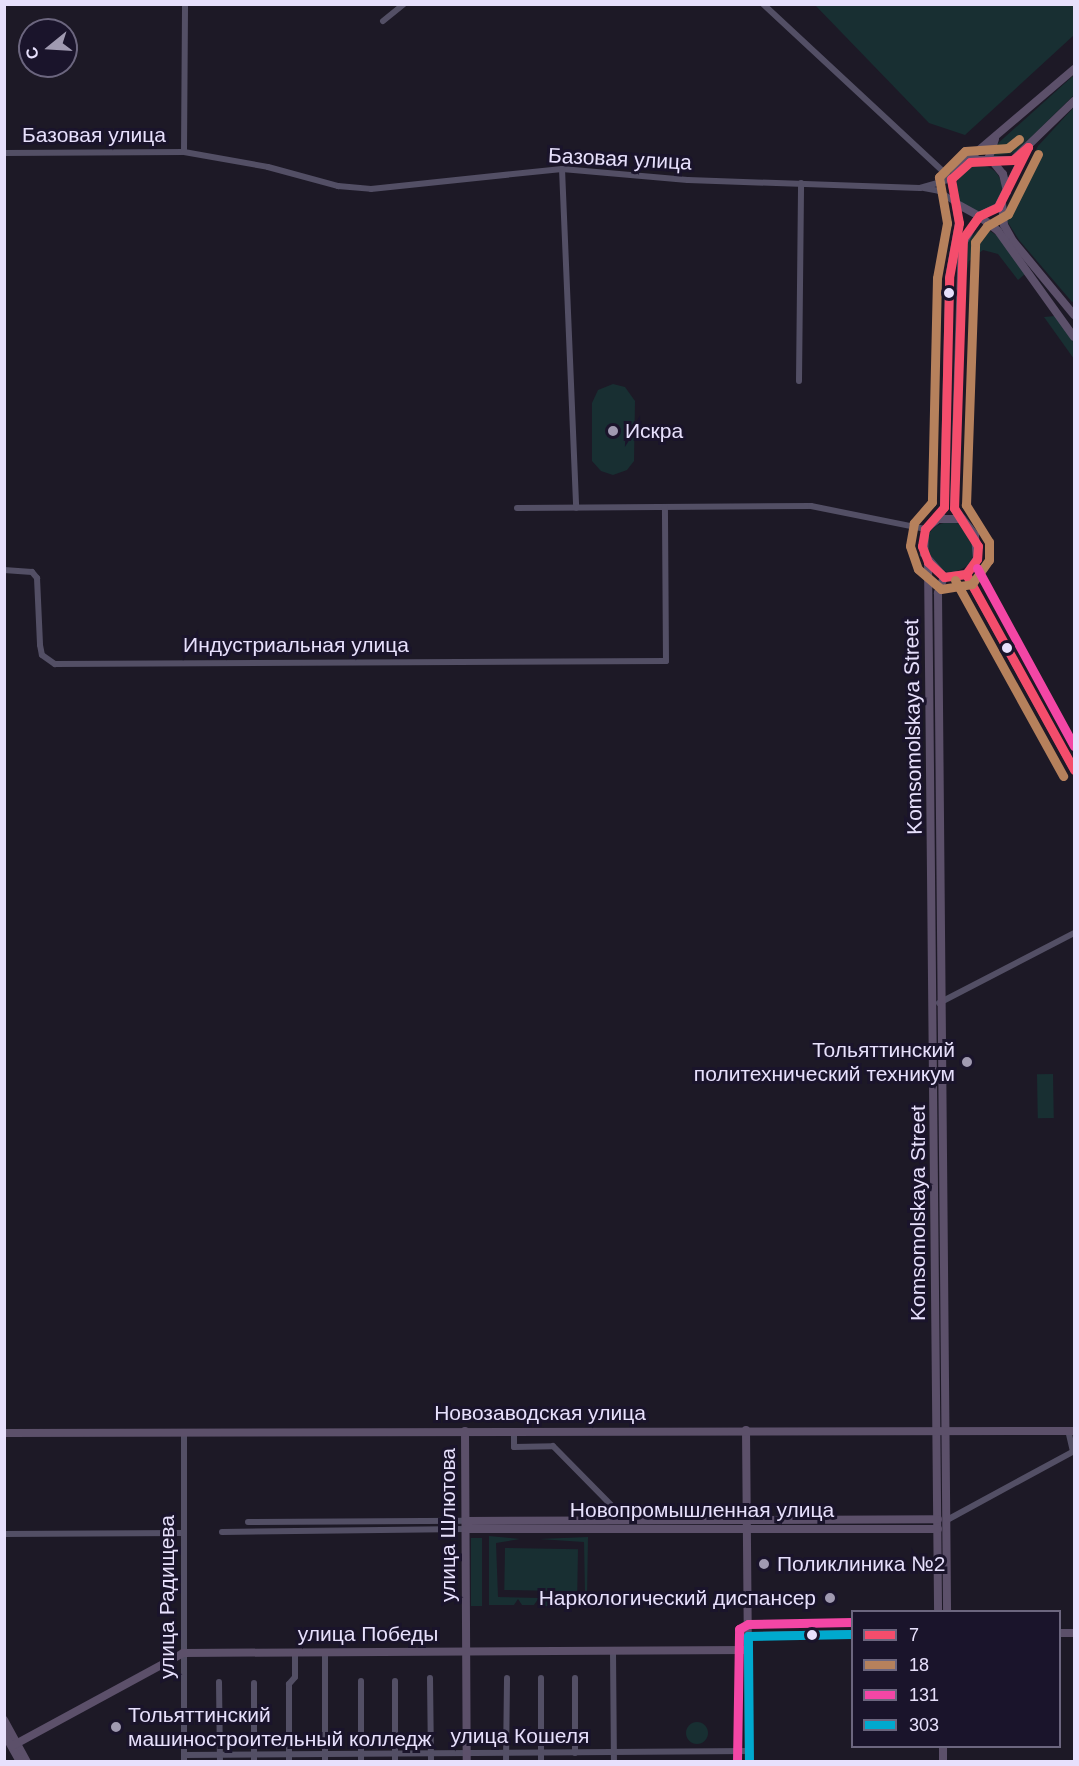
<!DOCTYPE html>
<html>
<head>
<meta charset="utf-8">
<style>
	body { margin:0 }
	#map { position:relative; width:1079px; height:1766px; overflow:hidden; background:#1d1926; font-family:Arial,sans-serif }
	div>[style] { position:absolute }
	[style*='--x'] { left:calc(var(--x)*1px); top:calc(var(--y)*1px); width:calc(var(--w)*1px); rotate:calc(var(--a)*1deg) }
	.green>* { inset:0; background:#182f32; transform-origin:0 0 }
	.round { border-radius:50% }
	.minor>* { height:6px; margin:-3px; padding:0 3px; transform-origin:3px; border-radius:3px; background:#534f65 }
	.major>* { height:8px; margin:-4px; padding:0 4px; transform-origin:4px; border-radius:4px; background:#5c506a }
	.bus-1>* { height:9px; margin:-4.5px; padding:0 4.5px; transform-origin:4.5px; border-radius:4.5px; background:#f44d6c }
	.bus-2>* { height:9px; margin:-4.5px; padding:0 4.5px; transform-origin:4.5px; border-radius:4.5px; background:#b6815c }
	.bus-3>* { height:9px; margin:-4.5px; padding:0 4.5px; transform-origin:4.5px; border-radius:4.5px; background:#f346a5 }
	.bus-4>* { height:9px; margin:-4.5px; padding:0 4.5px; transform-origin:4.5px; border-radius:4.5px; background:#00a9ce }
	.dots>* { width:16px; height:16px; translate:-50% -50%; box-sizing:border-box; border:3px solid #1a142b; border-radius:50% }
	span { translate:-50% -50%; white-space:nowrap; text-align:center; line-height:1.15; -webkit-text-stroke:6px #1a142b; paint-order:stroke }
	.street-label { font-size:21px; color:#e7e0fc }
	.poi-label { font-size:21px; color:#e7e0fc }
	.left { translate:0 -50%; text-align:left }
	.right { translate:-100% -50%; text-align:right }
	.frame { position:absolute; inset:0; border:6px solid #e7e0fc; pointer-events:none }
	.legend { position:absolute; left:851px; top:1610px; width:210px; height:138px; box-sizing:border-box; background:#1a142b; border:2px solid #6c667f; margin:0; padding:8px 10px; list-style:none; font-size:18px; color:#e7e0fc }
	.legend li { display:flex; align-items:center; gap:12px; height:30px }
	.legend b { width:30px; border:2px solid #6c667f }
	.north { position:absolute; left:18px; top:18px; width:60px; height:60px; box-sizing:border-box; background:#1a142b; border:2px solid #6c667f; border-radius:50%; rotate:252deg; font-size:16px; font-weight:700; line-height:24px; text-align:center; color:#e7e0fc }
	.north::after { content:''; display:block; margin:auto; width:21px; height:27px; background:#a09ab1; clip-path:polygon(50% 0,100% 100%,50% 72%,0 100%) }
</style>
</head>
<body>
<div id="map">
	<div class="green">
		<i style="clip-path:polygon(815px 5px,1074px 5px,1074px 35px,965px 135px,929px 123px)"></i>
		<i style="clip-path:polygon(1074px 75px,1074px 95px,1015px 153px,993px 156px,995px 146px)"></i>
		<i style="clip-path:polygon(1074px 107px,1074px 301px,1072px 302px,1019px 240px,1007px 221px,1006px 208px,1038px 146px)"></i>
		<i class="round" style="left:956px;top:165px;width:46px;height:46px"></i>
		<i style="clip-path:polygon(987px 229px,999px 237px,1025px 274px,1018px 280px,998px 254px,983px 250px,969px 261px,964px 289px,965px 244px,978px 230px)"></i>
		<i style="clip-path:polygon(1055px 316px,1074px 343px,1074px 359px,1044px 317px)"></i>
		<i style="clip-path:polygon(613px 384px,625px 387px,635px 401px,634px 461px,627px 470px,613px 475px,601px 471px,592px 461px,592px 403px,598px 390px)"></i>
		<i class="round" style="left:925px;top:522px;width:50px;height:50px"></i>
		<i style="left:1053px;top:1074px;width:44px;height:16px;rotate:89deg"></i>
		<i style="clip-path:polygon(489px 1536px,520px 1539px,496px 1543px,498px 1597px,580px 1599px,585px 1594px,584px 1542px,539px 1539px,588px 1537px,587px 1598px,575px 1606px,543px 1606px,538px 1599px,534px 1605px,522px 1605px,518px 1599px,514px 1605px,489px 1605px)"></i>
		<i style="left:471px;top:1538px;width:11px;height:68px"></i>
		<i style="left:505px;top:1548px;width:73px;height:42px;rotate:1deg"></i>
		<i class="round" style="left:686px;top:1722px;width:22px;height:22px"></i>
	</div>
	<div class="minor">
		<i style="--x:763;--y:4;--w:257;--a:42.9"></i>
		<i style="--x:383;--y:21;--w:27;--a:-39"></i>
		<i style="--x:184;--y:152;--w:148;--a:-89.6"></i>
		<i style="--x:4;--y:153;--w:180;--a:-0.3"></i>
		<i style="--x:184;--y:152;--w:85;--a:10.1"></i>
		<i style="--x:268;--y:167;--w:73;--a:15.2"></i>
		<i style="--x:338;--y:186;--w:33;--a:5"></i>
		<i style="--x:371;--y:189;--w:192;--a:-6"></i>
		<i style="--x:562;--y:169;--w:126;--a:5"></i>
		<i style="--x:688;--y:180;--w:232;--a:2"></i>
		<i style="--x:920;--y:188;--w:32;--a:-16"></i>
		<i style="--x:562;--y:169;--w:339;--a:87.6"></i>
		<i style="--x:924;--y:188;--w:15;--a:11"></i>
		<i style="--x:939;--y:191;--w:21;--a:35"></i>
		<i style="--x:799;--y:381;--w:198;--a:-89.4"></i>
		<i style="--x:517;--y:508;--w:294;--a:-0.4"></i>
		<i style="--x:811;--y:506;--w:116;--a:11.4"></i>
		<i style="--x:4;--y:570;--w:28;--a:4"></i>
		<i style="--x:32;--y:572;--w:8;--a:50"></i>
		<i style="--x:37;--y:578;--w:67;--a:87.4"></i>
		<i style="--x:40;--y:645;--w:10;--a:79"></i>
		<i style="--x:42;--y:655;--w:16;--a:35"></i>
		<i style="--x:55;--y:664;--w:611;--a:-0.28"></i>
		<i style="--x:666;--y:661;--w:154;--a:-90.4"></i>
		<i style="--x:939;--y:1003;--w:152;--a:-27.4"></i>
		<i style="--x:1068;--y:1430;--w:22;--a:77"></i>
		<i style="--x:514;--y:1432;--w:15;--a:90"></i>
		<i style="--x:514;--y:1447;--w:39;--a:-1"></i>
		<i style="--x:553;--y:1446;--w:104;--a:45.4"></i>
		<i style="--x:947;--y:1520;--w:145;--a:-28.5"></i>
		<i style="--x:248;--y:1522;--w:218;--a:-0.3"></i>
		<i style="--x:222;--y:1532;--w:244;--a:-0.7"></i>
		<i style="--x:4;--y:1534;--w:179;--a:-0.3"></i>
		<i style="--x:613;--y:1652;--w:110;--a:89.5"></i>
		<i style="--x:430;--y:1678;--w:84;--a:89.3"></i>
		<i style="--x:219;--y:1682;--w:80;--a:89.3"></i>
		<i style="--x:575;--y:1753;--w:75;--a:-90"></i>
		<i style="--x:184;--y:1755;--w:565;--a:-0.41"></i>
		<i style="--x:184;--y:1762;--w:330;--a:-90"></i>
		<i style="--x:254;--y:1762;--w:79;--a:-90"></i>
		<i style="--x:289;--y:1762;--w:78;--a:-90"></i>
		<i style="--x:289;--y:1684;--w:9;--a:-49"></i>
		<i style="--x:295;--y:1677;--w:24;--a:-90"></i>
		<i style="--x:325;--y:1762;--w:110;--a:-90"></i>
		<i style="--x:361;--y:1762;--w:81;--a:-90"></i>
		<i style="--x:395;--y:1762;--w:81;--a:-90"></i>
		<i style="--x:506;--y:1762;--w:84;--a:-89.3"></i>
		<i style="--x:541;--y:1762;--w:84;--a:-90"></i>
	</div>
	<div class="major">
		<i style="--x:995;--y:139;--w:19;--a:108"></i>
		<i style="--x:989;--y:157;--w:22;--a:51"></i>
		<i style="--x:1003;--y:174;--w:18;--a:77"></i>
		<i style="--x:1028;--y:147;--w:67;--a:116.6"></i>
		<i style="--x:998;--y:207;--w:21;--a:155"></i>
		<i style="--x:979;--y:216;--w:26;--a:-151"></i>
		<i style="--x:956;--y:203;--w:25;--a:-102"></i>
		<i style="--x:951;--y:179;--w:18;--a:-52"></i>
		<i style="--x:962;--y:165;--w:15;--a:-20"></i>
		<i style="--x:976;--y:160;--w:37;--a:0"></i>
		<i style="--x:1013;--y:160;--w:85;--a:-44"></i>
		<i style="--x:966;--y:161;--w:142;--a:-40.4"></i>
		<i style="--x:1002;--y:203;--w:22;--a:85"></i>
		<i style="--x:1004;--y:225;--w:18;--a:61"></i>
		<i style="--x:1013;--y:241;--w:96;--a:50.5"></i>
		<i style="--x:979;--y:216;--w:24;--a:38"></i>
		<i style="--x:998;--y:231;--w:130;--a:54.4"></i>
		<i style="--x:938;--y:519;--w:13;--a:-63"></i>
		<i style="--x:944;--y:507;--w:229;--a:-88.7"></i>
		<i style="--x:949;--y:278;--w:56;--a:-79.7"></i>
		<i style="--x:959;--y:223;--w:20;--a:-99"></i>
		<i style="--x:962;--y:519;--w:24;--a:180"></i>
		<i style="--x:938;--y:519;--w:16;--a:142"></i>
		<i style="--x:925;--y:529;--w:25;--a:92"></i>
		<i style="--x:924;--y:554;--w:30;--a:49"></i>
		<i style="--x:944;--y:577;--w:22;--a:-8"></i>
		<i style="--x:966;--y:574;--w:19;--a:-54"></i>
		<i style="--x:977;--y:559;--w:24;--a:-95"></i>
		<i style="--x:975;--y:535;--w:34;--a:-128"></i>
		<i style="--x:954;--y:508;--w:263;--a:-88.3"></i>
		<i style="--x:962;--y:245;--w:34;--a:-60"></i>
		<i style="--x:928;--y:562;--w:1050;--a:89.45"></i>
		<i style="--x:966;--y:574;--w:224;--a:61.1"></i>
		<i style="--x:944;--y:577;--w:17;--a:111"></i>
		<i style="--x:938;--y:593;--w:1019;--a:89.49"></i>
		<i style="--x:746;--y:1430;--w:332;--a:89.5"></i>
		<i style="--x:465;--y:1431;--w:331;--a:89.7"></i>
		<i style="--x:4;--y:1433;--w:1070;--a:-0.11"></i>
		<i style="--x:466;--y:1521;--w:472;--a:-0.2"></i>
		<i style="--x:466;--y:1529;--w:472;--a:0"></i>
		<i style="--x:1060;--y:1633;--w:14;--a:0"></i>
		<i style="--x:748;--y:1636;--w:104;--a:-1.1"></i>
		<i style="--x:4;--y:1720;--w:48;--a:61.3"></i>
		<i style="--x:4;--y:1733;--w:33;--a:61"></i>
		<i style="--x:12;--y:1746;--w:195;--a:-28.5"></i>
		<i style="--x:183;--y:1653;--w:565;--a:-0.3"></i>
		<i style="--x:943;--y:1746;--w:16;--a:90"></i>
	</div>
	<div class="bus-1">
		<i style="--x:1028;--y:147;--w:67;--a:116.6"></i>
		<i style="--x:998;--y:207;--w:21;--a:155"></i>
		<i style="--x:979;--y:216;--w:27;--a:126"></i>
		<i style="--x:963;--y:238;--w:270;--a:91.9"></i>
		<i style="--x:954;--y:508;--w:45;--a:57.7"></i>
		<i style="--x:978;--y:546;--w:13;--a:94"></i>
		<i style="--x:977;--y:559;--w:19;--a:126"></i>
		<i style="--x:966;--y:574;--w:22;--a:172"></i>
		<i style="--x:944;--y:577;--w:22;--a:-137"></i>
		<i style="--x:928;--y:562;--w:17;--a:-111"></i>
		<i style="--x:922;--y:546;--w:17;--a:-80"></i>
		<i style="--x:925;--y:529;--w:29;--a:-49"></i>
		<i style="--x:944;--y:507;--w:229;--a:-88.7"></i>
		<i style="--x:949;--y:278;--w:56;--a:-79.7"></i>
		<i style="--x:959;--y:223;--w:45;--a:-100.3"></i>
		<i style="--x:951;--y:179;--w:25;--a:-42"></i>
		<i style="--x:970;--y:162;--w:43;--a:-2.7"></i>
		<i style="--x:1013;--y:160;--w:20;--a:-41"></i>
		<i style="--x:966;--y:574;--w:224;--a:61.1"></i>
	</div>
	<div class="bus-2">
		<i style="--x:1019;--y:139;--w:14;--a:141"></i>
		<i style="--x:1008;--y:148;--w:43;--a:176"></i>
		<i style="--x:965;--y:151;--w:37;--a:135"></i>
		<i style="--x:939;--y:177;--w:47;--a:80.1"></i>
		<i style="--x:947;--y:223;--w:56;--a:100.3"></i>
		<i style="--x:937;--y:278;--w:224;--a:91.3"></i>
		<i style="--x:932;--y:502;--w:28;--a:131"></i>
		<i style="--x:914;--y:523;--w:23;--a:100"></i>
		<i style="--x:910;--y:546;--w:24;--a:71"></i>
		<i style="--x:918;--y:569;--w:30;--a:41"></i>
		<i style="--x:941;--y:589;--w:31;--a:-9"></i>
		<i style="--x:972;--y:584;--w:29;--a:-55"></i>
		<i style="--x:989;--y:560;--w:18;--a:-90"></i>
		<i style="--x:989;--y:542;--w:44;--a:-121.9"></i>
		<i style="--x:966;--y:505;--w:263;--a:-88"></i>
		<i style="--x:975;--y:242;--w:20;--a:-53"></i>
		<i style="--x:987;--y:226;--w:24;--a:-30"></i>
		<i style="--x:1008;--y:214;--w:67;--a:-63.4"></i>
		<i style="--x:955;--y:580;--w:224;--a:61.1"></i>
	</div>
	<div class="bus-3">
		<i style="--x:977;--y:568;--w:203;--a:61.4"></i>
		<i style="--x:737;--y:1762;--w:133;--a:-89.1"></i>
		<i style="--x:739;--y:1629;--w:10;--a:-29"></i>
		<i style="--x:748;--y:1624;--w:104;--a:-1.1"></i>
	</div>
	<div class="bus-4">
		<i style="--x:749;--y:1762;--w:126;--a:-90.5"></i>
		<i style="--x:748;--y:1636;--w:104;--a:-1.1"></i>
	</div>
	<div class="dots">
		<i style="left:949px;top:293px;background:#e7e0fc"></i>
		<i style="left:613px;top:431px;background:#a09ab1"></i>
		<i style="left:1007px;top:648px;background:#e7e0fc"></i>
		<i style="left:967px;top:1062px;background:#a09ab1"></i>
		<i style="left:764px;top:1564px;background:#a09ab1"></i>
		<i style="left:830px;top:1598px;background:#a09ab1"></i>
		<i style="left:812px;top:1635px;background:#e7e0fc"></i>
		<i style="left:116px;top:1727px;background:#a09ab1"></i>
	</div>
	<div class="street-label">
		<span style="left:94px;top:135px">Базовая улица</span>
		<span style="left:620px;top:159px;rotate:3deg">Базовая улица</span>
		<span style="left:296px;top:645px">Индустриальная улица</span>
		<span style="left:913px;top:727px;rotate:-91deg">Komsomolskaya Street</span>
		<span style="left:918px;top:1213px;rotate:-90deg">Komsomolskaya Street</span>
		<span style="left:540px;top:1413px">Новозаводская улица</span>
		<span style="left:702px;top:1510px">Новопромышленная улица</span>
		<span style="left:448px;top:1525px;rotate:-90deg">улица Шлютова</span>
		<span style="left:167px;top:1597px;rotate:-90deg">улица Радищева</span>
		<span style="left:368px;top:1634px">улица Победы</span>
		<span style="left:520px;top:1736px">улица Кошеля</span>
	</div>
	<div class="poi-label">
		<span class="left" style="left:625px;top:431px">Искра</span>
		<span class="right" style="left:955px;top:1062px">Тольяттинский<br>политехнический техникум</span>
		<span class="left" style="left:777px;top:1564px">Поликлиника №2</span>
		<span class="right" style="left:816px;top:1598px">Наркологический диспансер</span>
		<span class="left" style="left:128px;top:1727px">Тольяттинский<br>машиностроительный колледж</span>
	</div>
	<div class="frame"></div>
	<ul class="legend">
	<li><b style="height:8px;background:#f44d6c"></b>7</li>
	<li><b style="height:8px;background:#b6815c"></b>18</li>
	<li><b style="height:8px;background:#f346a5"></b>131</li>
	<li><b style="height:8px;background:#00a9ce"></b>303</li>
	</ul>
	<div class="north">С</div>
</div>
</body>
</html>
